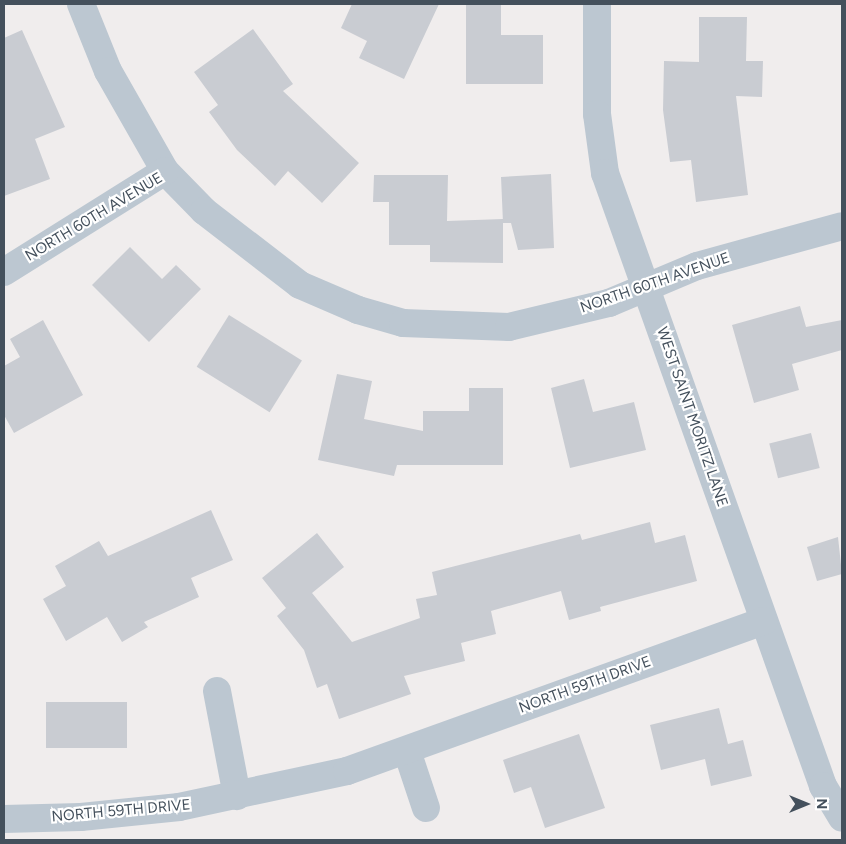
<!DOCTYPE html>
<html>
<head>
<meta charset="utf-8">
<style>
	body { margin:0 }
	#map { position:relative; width:846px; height:844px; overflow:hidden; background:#f0eded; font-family:Figtree,sans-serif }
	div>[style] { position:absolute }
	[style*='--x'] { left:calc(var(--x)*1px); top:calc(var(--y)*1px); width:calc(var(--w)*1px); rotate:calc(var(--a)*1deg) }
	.building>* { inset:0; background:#c9ccd2; transform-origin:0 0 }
	.minor>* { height:28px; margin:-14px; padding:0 14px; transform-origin:14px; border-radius:14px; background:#bcc7d1 }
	span { translate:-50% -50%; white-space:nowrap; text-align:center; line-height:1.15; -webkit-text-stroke:4.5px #fff; paint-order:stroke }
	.street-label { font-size:15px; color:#44505c }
	.frame { position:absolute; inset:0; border:5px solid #44505c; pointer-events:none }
	.north { position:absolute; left:781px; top:779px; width:50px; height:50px; -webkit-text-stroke:4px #fff; paint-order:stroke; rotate:90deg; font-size:14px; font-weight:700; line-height:20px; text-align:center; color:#44505c }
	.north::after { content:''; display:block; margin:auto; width:18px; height:22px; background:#44505c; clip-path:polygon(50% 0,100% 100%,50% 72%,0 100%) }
</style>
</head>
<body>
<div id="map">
	<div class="building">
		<i style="clip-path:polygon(352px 4px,439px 4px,404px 79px,359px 58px,367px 41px,341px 28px)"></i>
		<i style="clip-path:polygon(466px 4px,501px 4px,501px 35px,543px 35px,543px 84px,466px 84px)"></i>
		<i style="clip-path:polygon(699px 17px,747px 17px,746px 61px,763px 61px,762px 97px,736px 96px,748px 195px,696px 202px,691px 160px,670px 162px,663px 110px,664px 61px,699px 62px)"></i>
		<i style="clip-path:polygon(253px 29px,293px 84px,283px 91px,359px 163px,322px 203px,288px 171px,275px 186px,237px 150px,209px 112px,218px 105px,194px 72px)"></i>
		<i style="clip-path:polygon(22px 30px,65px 127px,35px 139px,50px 179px,4px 196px,4px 38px)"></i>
		<i style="clip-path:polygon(551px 174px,554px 248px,518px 250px,511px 223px,503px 223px,501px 177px)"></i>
		<i style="clip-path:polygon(374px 175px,448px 175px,447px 221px,503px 219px,503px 263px,430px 262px,430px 245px,389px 245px,389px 202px,373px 202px)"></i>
		<i style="clip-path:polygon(130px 247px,162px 279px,176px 265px,201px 289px,149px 342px,92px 285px)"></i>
		<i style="clip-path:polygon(800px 306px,806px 327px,842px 320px,842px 350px,792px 364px,799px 390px,754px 403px,732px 325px)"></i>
		<i style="left:229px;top:315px;width:86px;height:61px;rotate:32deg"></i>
		<i style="clip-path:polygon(43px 320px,83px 395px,14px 433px,4px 415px,4px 366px,20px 357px,10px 339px)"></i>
		<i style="clip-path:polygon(337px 374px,372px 381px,364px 419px,423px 431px,423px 411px,469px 411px,469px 388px,503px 388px,503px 465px,397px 465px,394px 476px,318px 460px)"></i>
		<i style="clip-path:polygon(584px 379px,593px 412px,634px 402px,646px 450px,570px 468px,551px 388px)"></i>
		<i style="left:811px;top:433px;width:36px;height:43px;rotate:76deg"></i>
		<i style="clip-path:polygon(211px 510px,233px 560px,191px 578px,199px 597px,144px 622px,148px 627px,122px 642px,107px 617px,66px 641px,43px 599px,66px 586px,55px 566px,99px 541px,108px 556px)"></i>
		<i style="clip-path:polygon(650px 522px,655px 543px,685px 535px,697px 581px,600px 607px,601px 611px,569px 620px,561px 591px,491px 611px,496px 634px,461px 643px,465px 661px,404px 676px,411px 694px,339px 719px,327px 684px,317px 688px,304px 650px,277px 616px,286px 608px,262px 578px,317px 533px,344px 567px,312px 593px,352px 642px,420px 618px,416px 599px,437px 595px,432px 572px,580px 534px,582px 540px)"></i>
		<i style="clip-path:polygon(838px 537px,842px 574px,817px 581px,807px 547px)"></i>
		<i style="left:46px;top:702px;width:81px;height:46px"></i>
		<i style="clip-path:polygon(719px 708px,728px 744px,743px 740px,752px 776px,711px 786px,705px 759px,661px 770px,650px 725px)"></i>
		<i style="clip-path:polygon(579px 734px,605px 808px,545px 828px,531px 787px,514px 793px,503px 760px)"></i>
	</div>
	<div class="minor">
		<i style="--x:81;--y:4;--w:72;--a:68.1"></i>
		<i style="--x:108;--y:71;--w:115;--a:60.3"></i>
		<i style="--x:165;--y:171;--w:56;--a:45.7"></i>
		<i style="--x:204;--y:211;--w:121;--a:37.6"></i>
		<i style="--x:300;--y:285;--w:63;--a:23.3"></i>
		<i style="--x:358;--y:310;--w:47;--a:16.1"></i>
		<i style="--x:403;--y:323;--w:106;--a:2.2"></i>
		<i style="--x:509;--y:327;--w:103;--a:-13.5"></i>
		<i style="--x:609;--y:303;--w:95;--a:-22.8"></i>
		<i style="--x:697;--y:266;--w:150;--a:-15.4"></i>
		<i style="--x:597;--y:4;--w:110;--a:90"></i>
		<i style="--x:597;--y:114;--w:60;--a:82.3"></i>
		<i style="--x:605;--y:173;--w:651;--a:70.42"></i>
		<i style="--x:823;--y:786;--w:37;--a:59"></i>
		<i style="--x:4;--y:272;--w:190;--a:-32.1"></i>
		<i style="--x:217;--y:691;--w:107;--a:79.2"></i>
		<i style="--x:407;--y:751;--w:60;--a:71.6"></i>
		<i style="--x:4;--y:819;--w:77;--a:-1.5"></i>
		<i style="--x:81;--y:817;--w:99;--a:-5.8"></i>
		<i style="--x:179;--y:807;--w:172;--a:-12.1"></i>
		<i style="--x:347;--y:771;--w:443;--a:-19.8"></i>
	</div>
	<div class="street-label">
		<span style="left:94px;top:217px;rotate:-31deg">NORTH 60TH AVENUE</span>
		<span style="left:655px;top:283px;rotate:-19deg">NORTH 60TH AVENUE</span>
		<span style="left:692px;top:417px;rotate:71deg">WEST SAINT MORITZ LANE</span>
		<span style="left:585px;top:685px;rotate:-20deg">NORTH 59TH DRIVE</span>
		<span style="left:121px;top:811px;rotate:-5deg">NORTH 59TH DRIVE</span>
	</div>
	<div class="frame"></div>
	<div class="north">N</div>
</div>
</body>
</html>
